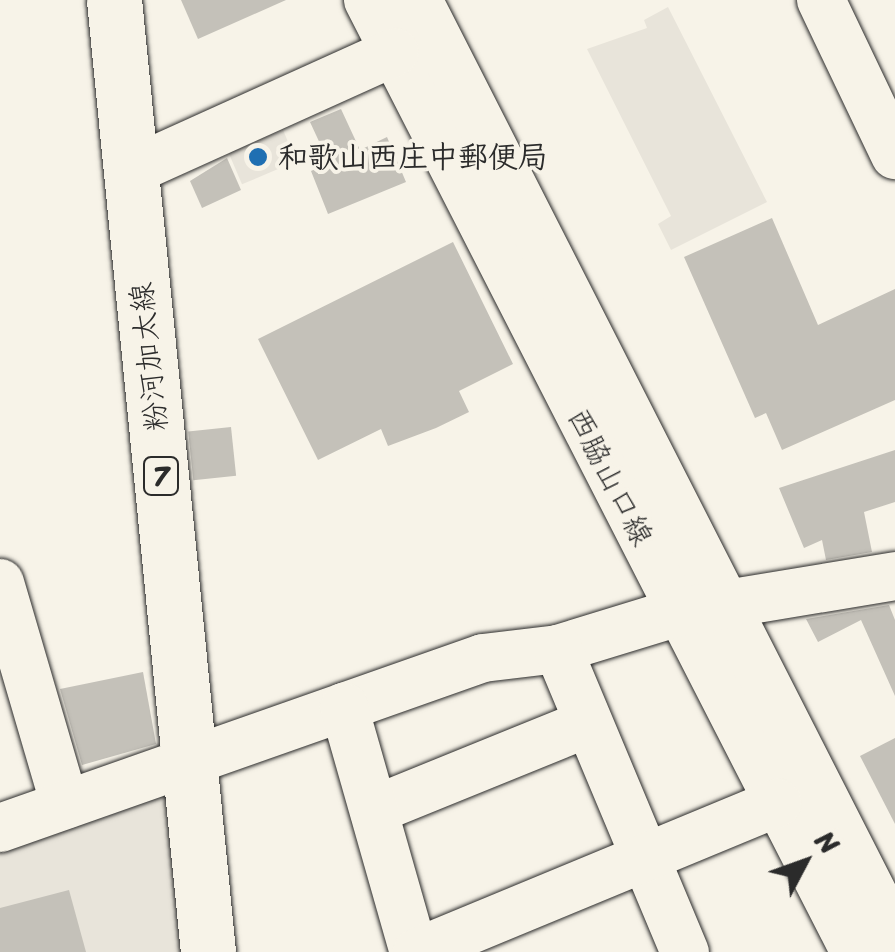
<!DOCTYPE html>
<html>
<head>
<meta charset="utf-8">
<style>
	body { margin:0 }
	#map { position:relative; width:895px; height:952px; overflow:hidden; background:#f7f3e8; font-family:Sriracha,"Klee One",sans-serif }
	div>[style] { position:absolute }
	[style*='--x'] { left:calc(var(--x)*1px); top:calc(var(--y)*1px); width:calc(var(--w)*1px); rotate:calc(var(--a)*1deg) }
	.built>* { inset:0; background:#e8e4da; transform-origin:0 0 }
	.building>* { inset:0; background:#c4c1b9; transform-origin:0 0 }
	.roads { filter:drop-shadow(0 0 2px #2b2b2b) drop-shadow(0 0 2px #2b2b2b) }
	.minor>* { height:48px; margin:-24px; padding:0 24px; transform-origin:24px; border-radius:24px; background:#f7f3e8 }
	.major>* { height:55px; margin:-27.5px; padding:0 27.5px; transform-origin:27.5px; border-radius:27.5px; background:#f7f3e8 }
	.dots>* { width:28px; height:28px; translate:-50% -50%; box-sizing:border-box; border:5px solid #f7f3e8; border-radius:50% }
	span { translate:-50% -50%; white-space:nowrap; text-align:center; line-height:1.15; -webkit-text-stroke:8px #f7f3e8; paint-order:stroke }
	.shield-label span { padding:2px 8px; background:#f7f3e8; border:2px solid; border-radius:8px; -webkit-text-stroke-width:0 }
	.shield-label { font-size:28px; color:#2b2b2b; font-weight:700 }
	.poi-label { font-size:30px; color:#2b2b2b; font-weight:700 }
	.left { translate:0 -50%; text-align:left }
	.street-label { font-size:30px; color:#2b2b2b }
	.north { position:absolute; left:755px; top:812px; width:100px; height:100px; -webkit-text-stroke:8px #f7f3e8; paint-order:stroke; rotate:49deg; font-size:28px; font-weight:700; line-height:40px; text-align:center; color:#2b2b2b }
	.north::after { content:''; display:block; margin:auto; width:35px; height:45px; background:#2b2b2b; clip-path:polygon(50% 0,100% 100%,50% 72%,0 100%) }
</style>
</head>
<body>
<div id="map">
	<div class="built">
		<i style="clip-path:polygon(668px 7px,767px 202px,671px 250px,658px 224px,671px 216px,587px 49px,647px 28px,644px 20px)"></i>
		<i style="left:283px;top:130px;width:34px;height:59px;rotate:67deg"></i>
		<i style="clip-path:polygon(143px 785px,167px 798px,184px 952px,0 952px,0 838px)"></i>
	</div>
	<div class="building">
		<i style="clip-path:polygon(181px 0,286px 0,198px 39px)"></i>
		<i style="clip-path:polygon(341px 109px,360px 150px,387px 137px,406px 182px,328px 214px,311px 171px,329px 163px,310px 122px)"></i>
		<i style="clip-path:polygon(227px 158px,241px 190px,202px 208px,190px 181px)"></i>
		<i style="clip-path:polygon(772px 218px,818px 325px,895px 289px,895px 400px,782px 450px,766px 413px,755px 418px,684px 257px)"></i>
		<i style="clip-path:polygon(453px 242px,513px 364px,459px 391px,469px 412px,436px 428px,388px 446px,381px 429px,318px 460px,258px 339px)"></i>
		<i style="left:231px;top:427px;width:49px;height:43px;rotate:84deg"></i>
		<i style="clip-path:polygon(895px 450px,895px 502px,864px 512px,872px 552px,826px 560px,822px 540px,804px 548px,779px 488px)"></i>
		<i style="clip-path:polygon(889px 605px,895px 620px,895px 696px,861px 620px,818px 642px,806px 619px)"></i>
		<i style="clip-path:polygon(143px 672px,156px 744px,82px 765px,60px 689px)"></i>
		<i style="clip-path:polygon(895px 738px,895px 824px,860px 756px)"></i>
		<i style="clip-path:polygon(69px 890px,86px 952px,0 952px,0 908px)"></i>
	</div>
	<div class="roads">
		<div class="minor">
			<i style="--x:368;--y:0;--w:1069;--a:62.91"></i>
			<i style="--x:418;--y:0;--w:1051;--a:63.02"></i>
			<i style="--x:821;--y:0;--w:172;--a:64.5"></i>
			<i style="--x:131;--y:171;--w:289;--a:-24.3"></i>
			<i style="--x:0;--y:583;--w:231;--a:73.7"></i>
			<i style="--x:558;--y:649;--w:126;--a:-17.1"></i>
			<i style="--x:678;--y:612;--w:220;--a:-9.4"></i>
			<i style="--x:344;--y:707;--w:147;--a:-19.4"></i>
			<i style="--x:483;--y:658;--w:76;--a:-6.8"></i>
			<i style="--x:558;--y:649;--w:329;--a:67.3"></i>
			<i style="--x:374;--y:810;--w:231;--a:-22.1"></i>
			<i style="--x:0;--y:828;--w:365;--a:-19.4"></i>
			<i style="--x:344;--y:707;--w:255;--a:74.1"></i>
			<i style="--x:417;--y:952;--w:390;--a:-22.5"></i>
		</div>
		<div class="major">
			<i style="--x:114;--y:0;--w:957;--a:84.36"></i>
		</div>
	</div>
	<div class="dots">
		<i style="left:258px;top:157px;background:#1f6fb2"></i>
	</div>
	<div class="shield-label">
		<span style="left:161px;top:476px">7</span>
	</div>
	<div class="poi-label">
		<span class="left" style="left:278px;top:157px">和歌山西庄中郵便局</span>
	</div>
	<div class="street-label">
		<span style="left:149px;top:357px;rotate:-96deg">粉河加太線</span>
		<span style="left:610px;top:477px;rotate:63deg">西脇山口線</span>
	</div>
	<div class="north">N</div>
</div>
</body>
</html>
